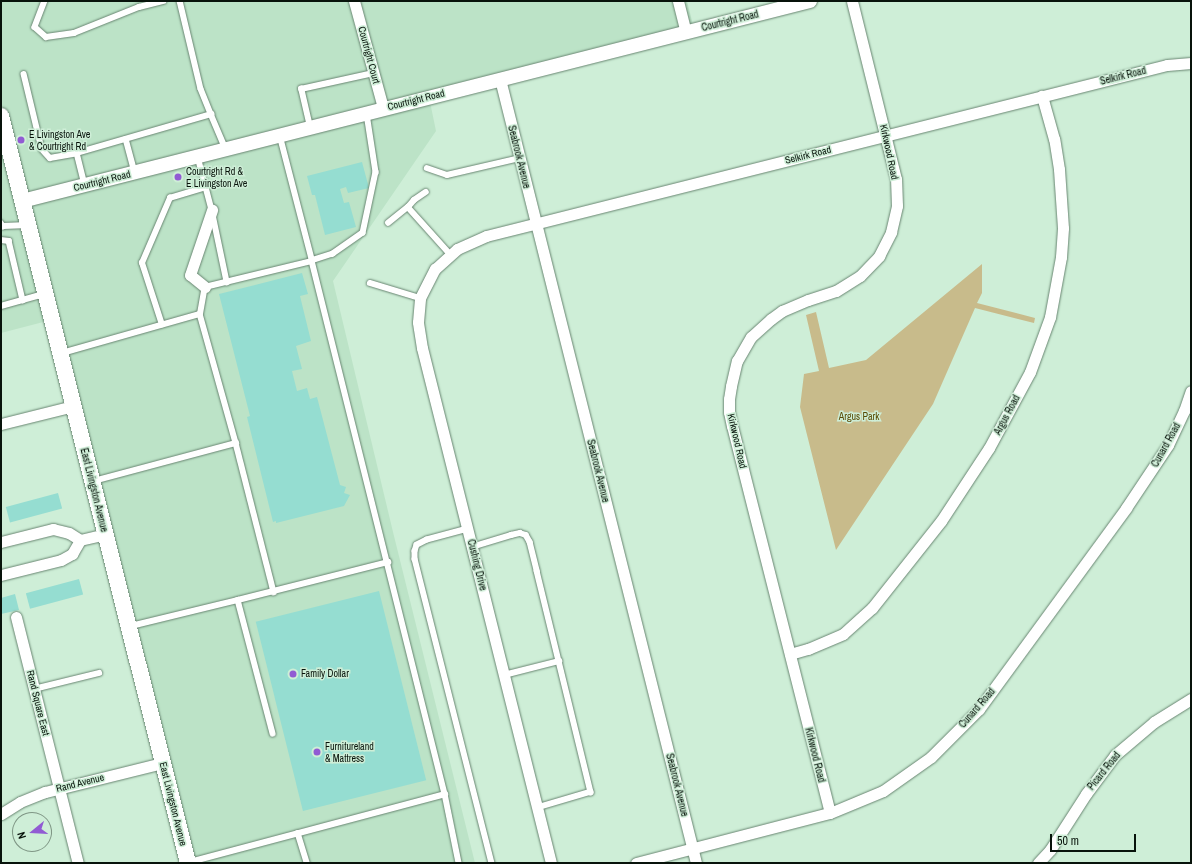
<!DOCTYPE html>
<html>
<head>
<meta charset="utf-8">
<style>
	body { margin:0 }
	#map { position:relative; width:1192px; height:864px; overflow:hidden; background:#ceeed7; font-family:"Archivo Narrow",sans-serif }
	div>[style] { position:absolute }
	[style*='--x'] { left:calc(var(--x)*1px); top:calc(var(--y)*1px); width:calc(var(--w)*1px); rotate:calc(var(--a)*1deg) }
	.built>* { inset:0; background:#bce3c7 }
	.green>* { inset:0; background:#c8bb8b }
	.building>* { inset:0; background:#95ddd1; transform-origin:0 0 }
	.roads { filter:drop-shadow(0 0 1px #688571) drop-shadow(0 0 1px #688571) }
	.service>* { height:5.5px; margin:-2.75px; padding:0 2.75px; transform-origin:2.75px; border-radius:2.75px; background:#fff }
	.minor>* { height:11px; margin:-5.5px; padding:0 5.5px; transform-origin:5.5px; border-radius:5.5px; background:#fff }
	.tertiary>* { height:14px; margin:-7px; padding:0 7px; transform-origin:7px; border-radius:7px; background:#fff }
	.secondary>* { height:16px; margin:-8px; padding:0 8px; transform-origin:8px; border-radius:8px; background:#fff }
	.dots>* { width:11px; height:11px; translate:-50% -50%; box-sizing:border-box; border:2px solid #ceeed7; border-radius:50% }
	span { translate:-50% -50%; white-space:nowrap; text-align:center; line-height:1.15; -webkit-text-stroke:3px #ceeed7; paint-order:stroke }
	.street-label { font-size:10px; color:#08130b }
	.poi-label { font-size:10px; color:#08130b }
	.left { translate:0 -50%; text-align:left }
	.park-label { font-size:10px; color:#594a04 }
	.frame { position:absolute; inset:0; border:2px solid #08130b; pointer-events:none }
	.north { position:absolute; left:12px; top:812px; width:40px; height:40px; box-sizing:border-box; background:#ceeed7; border:1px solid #7f9685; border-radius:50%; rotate:252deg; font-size:11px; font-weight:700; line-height:16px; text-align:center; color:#08130b }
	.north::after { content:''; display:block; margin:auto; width:14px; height:18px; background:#915bd3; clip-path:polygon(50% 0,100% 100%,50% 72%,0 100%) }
	.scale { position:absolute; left:1050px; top:834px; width:86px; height:18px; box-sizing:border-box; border:2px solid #08130b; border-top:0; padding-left:5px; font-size:12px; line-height:14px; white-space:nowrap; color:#08130b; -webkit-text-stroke:3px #ceeed7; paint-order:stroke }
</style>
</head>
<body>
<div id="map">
	<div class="built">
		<i style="clip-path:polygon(1px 1px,687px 1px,694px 29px,429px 97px,436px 131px,333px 281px,393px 532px,475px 863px,187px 863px,51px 320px,1px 333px)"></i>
	</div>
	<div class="green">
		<i style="clip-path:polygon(982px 264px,982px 293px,977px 303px,1035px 318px,1034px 323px,975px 308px,933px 404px,836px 550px,800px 407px,804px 374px,819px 371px,806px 315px,816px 312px,829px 368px,866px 360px)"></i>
	</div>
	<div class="building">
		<i style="clip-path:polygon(362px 162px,369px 188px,348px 193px,346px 187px,340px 189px,344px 203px,349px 202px,356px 227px,325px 235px,315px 195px,312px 195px,307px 176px)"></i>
		<i style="clip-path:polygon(302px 273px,308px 294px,300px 296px,311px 341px,296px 346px,302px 369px,292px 371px,297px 391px,307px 388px,310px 399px,317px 397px,340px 485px,346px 487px,344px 493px,350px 495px,344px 506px,276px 523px,276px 521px,273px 522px,247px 417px,250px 416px,219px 294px)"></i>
		<i style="left:58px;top:493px;width:16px;height:54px;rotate:75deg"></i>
		<i style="left:79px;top:579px;width:16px;height:55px;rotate:75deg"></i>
		<i style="left:379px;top:591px;width:195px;height:127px;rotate:76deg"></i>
		<i style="clip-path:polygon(15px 594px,19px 610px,1px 614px,1px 598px)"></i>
	</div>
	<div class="roads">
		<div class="service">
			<i style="--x:45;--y:1;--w:28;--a:111"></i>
			<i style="--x:35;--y:27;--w:15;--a:42"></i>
			<i style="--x:46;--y:37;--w:28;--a:-8"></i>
			<i style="--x:74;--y:33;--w:70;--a:-21.8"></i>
			<i style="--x:139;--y:7;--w:25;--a:-14"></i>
			<i style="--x:180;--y:1;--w:90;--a:76.6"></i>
			<i style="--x:201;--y:89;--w:27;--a:68"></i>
			<i style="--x:24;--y:74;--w:77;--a:76.5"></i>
			<i style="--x:42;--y:149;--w:12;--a:48"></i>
			<i style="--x:50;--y:158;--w:27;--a:-10"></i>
			<i style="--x:77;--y:153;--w:34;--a:76"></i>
			<i style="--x:367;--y:114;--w:59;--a:81.2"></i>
			<i style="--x:376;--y:172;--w:62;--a:102"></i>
			<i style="--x:363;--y:233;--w:37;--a:145"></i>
			<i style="--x:333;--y:254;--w:22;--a:162"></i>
			<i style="--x:312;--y:261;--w:549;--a:75.99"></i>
			<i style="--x:445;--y:794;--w:70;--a:78.5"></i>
			<i style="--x:310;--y:127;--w:39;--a:-103"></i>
			<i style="--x:301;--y:89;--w:75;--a:-12.4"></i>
			<i style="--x:126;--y:139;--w:34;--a:75"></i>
			<i style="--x:77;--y:153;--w:140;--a:-16.2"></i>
			<i style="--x:211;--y:114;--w:39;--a:67"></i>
			<i style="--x:198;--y:157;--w:55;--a:75.2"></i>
			<i style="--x:212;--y:210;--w:74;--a:78.2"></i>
			<i style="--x:427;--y:168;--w:21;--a:19"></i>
			<i style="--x:447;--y:175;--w:75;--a:-13.1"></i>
			<i style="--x:408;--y:207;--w:9;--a:-49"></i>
			<i style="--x:414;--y:200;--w:14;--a:-34"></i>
			<i style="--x:1;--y:223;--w:4;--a:56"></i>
			<i style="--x:3;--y:226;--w:25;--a:-2"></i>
			<i style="--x:388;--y:223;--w:26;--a:-39"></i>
			<i style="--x:408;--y:207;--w:64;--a:48.1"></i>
			<i style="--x:1;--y:240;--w:8;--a:7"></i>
			<i style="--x:9;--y:241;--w:61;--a:76.7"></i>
			<i style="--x:370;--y:283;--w:52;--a:16.7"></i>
			<i style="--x:1;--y:306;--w:45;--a:-15.6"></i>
			<i style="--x:200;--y:314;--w:134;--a:74.4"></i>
			<i style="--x:162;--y:325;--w:65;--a:-107.9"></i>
			<i style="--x:142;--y:263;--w:71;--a:-66.7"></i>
			<i style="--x:170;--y:198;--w:37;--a:-17"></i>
			<i style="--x:62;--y:353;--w:143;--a:-15.8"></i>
			<i style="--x:200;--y:314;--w:27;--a:-80"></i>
			<i style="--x:205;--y:287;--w:110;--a:-13.7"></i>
			<i style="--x:312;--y:261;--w:128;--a:-104.5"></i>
			<i style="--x:94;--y:481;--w:147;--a:-15"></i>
			<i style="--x:236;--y:443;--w:154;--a:75.7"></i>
			<i style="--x:468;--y:529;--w:42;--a:165"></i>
			<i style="--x:427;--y:540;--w:11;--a:153"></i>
			<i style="--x:417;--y:545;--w:6;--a:108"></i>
			<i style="--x:415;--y:551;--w:8;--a:90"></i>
			<i style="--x:415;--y:559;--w:314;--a:75.8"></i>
			<i style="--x:472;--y:547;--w:41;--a:-17.1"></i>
			<i style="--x:511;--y:535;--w:9;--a:-13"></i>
			<i style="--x:520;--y:533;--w:6;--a:18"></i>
			<i style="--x:526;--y:535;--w:8;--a:60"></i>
			<i style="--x:530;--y:542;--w:30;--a:76"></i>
			<i style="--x:537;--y:571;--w:228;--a:76.3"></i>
			<i style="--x:591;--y:792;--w:56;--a:163.5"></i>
			<i style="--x:238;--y:600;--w:155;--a:-14.2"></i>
			<i style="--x:131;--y:626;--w:110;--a:-13.7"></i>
			<i style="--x:238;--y:600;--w:138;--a:75.3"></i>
			<i style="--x:504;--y:675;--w:57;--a:-14.3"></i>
			<i style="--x:34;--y:689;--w:67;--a:-13.8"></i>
			<i style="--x:298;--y:833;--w:31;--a:73"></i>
			<i style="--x:190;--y:862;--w:264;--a:-14.9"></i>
		</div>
		<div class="minor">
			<i style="--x:354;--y:1;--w:111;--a:74.8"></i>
			<i style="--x:678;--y:1;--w:32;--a:76"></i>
			<i style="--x:500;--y:79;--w:808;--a:75.96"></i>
			<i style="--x:205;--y:287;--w:19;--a:-141"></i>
			<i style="--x:190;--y:275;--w:69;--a:-71.3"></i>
			<i style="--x:1;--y:424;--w:74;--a:-14"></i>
			<i style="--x:1;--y:542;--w:54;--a:-14"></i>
			<i style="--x:53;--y:529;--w:16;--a:14"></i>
			<i style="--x:69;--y:533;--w:13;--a:32"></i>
			<i style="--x:1;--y:575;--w:62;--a:-14"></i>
			<i style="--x:61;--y:560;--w:13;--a:-29"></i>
			<i style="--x:72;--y:554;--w:16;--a:-60"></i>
			<i style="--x:80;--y:540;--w:26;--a:-13"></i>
			<i style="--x:16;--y:617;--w:254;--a:75.9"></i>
			<i style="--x:790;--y:654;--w:19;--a:-16"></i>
			<i style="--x:808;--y:649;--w:38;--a:-23"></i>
			<i style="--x:843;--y:634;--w:39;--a:-42"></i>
			<i style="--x:872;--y:608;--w:111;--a:-51.6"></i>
			<i style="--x:941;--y:521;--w:87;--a:-56.7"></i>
			<i style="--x:989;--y:448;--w:86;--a:-61.7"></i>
			<i style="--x:1030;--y:372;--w:59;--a:-70"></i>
			<i style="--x:1050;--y:317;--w:61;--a:-79.6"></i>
			<i style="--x:1061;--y:257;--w:29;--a:-86"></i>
			<i style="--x:1063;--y:228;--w:59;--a:-93.9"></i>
			<i style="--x:1059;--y:169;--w:30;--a:-99"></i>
			<i style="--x:1054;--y:139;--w:45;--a:-105.6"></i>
			<i style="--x:830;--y:813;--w:399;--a:-104.2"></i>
			<i style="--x:732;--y:426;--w:14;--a:-102"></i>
			<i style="--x:729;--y:412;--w:13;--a:-90"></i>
			<i style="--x:729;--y:399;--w:13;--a:-81"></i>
			<i style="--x:731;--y:386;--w:26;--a:-77"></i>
			<i style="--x:737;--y:361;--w:28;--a:-60"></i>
			<i style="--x:751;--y:337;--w:27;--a:-42"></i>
			<i style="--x:771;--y:319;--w:14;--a:-36"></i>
			<i style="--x:782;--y:311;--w:28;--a:-23"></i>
			<i style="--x:808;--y:300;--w:29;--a:-18"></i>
			<i style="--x:836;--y:291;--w:28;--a:-32"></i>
			<i style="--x:860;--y:276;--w:28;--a:-46"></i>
			<i style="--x:879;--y:256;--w:27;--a:-63"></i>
			<i style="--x:891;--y:232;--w:27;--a:-77"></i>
			<i style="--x:897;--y:206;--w:27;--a:-92"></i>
			<i style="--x:896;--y:179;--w:183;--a:-103.9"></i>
			<i style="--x:1;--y:814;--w:22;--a:-32"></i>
			<i style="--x:20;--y:802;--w:27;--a:-22"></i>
			<i style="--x:45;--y:792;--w:121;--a:-13.9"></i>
			<i style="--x:551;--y:863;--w:531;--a:-104.06"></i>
			<i style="--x:422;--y:348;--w:26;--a:-99"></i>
			<i style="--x:418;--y:322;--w:24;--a:-85"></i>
			<i style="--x:420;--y:298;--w:33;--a:-63"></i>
			<i style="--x:435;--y:269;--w:30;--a:-42"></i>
			<i style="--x:457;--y:249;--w:32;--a:-24"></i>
			<i style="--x:486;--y:236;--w:702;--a:-14.1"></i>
			<i style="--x:1167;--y:65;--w:24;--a:-5"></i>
			<i style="--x:636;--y:863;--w:200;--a:-14.5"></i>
			<i style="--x:830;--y:813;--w:57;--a:-22.5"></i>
			<i style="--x:883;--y:791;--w:59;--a:-35.3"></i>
			<i style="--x:931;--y:757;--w:68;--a:-45"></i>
			<i style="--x:979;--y:709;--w:249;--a:-53.8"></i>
			<i style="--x:1126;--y:508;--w:76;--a:-56.3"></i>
			<i style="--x:1168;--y:445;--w:38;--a:-65"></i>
			<i style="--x:1184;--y:411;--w:21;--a:-71"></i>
			<i style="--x:1038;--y:863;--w:18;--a:-47"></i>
			<i style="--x:1050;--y:850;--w:67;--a:-57.3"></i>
			<i style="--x:1086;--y:794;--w:49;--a:-53.4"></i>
			<i style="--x:1115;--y:755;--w:51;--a:-40.2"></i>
			<i style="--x:1154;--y:722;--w:44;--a:-31.9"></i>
		</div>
		<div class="tertiary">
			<i style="--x:22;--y:201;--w:813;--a:-14.24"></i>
		</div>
		<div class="secondary">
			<i style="--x:1;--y:116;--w:770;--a:75.95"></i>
		</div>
	</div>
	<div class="dots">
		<i style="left:21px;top:140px;background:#915bd3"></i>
		<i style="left:178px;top:177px;background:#915bd3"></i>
		<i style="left:293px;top:674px;background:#915bd3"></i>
		<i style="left:317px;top:752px;background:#915bd3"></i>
	</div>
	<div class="street-label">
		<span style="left:730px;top:21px;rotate:-14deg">Courtright Road</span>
		<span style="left:369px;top:55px;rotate:75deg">Courtright Court</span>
		<span style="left:1123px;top:76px;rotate:-14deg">Selkirk Road</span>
		<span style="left:416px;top:100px;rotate:-14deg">Courtright Road</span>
		<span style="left:889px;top:152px;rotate:78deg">Kirkwood Road</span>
		<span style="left:808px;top:155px;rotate:-14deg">Selkirk Road</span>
		<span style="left:519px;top:157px;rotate:76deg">Seabrook Avenue</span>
		<span style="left:102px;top:181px;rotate:-14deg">Courtright Road</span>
		<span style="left:1007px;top:415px;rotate:-62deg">Argus Road</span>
		<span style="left:737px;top:441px;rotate:77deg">Kirkwood Road</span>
		<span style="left:1166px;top:445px;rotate:-61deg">Cunard Road</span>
		<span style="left:598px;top:471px;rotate:76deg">Seabrook Avenue</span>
		<span style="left:94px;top:490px;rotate:76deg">East Livingston Avenue</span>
		<span style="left:477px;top:565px;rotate:76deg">Cushing Drive</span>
		<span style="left:38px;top:703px;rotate:76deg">Rand Square East</span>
		<span style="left:977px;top:708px;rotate:-49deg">Cunard Road</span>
		<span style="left:815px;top:755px;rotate:76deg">Kirkwood Road</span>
		<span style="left:1104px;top:771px;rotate:-51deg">Picard Road</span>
		<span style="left:80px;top:783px;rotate:-14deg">Rand Avenue</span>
		<span style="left:677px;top:785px;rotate:76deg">Seabrook Avenue</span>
		<span style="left:173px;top:804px;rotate:76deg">East Livingston Avenue</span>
	</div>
	<div class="poi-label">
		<span class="left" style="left:29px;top:140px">E Livingston Ave<br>&amp; Courtright Rd</span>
		<span class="left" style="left:186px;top:177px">Courtright Rd &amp;<br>E Livingston Ave</span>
		<span class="left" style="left:301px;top:674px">Family Dollar</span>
		<span class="left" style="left:325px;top:752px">Furnitureland<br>&amp; Mattress</span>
	</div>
	<div class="park-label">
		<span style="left:859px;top:417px">Argus Park</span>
	</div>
	<div class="frame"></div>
	<div class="north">N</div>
	<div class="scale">50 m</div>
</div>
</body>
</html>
